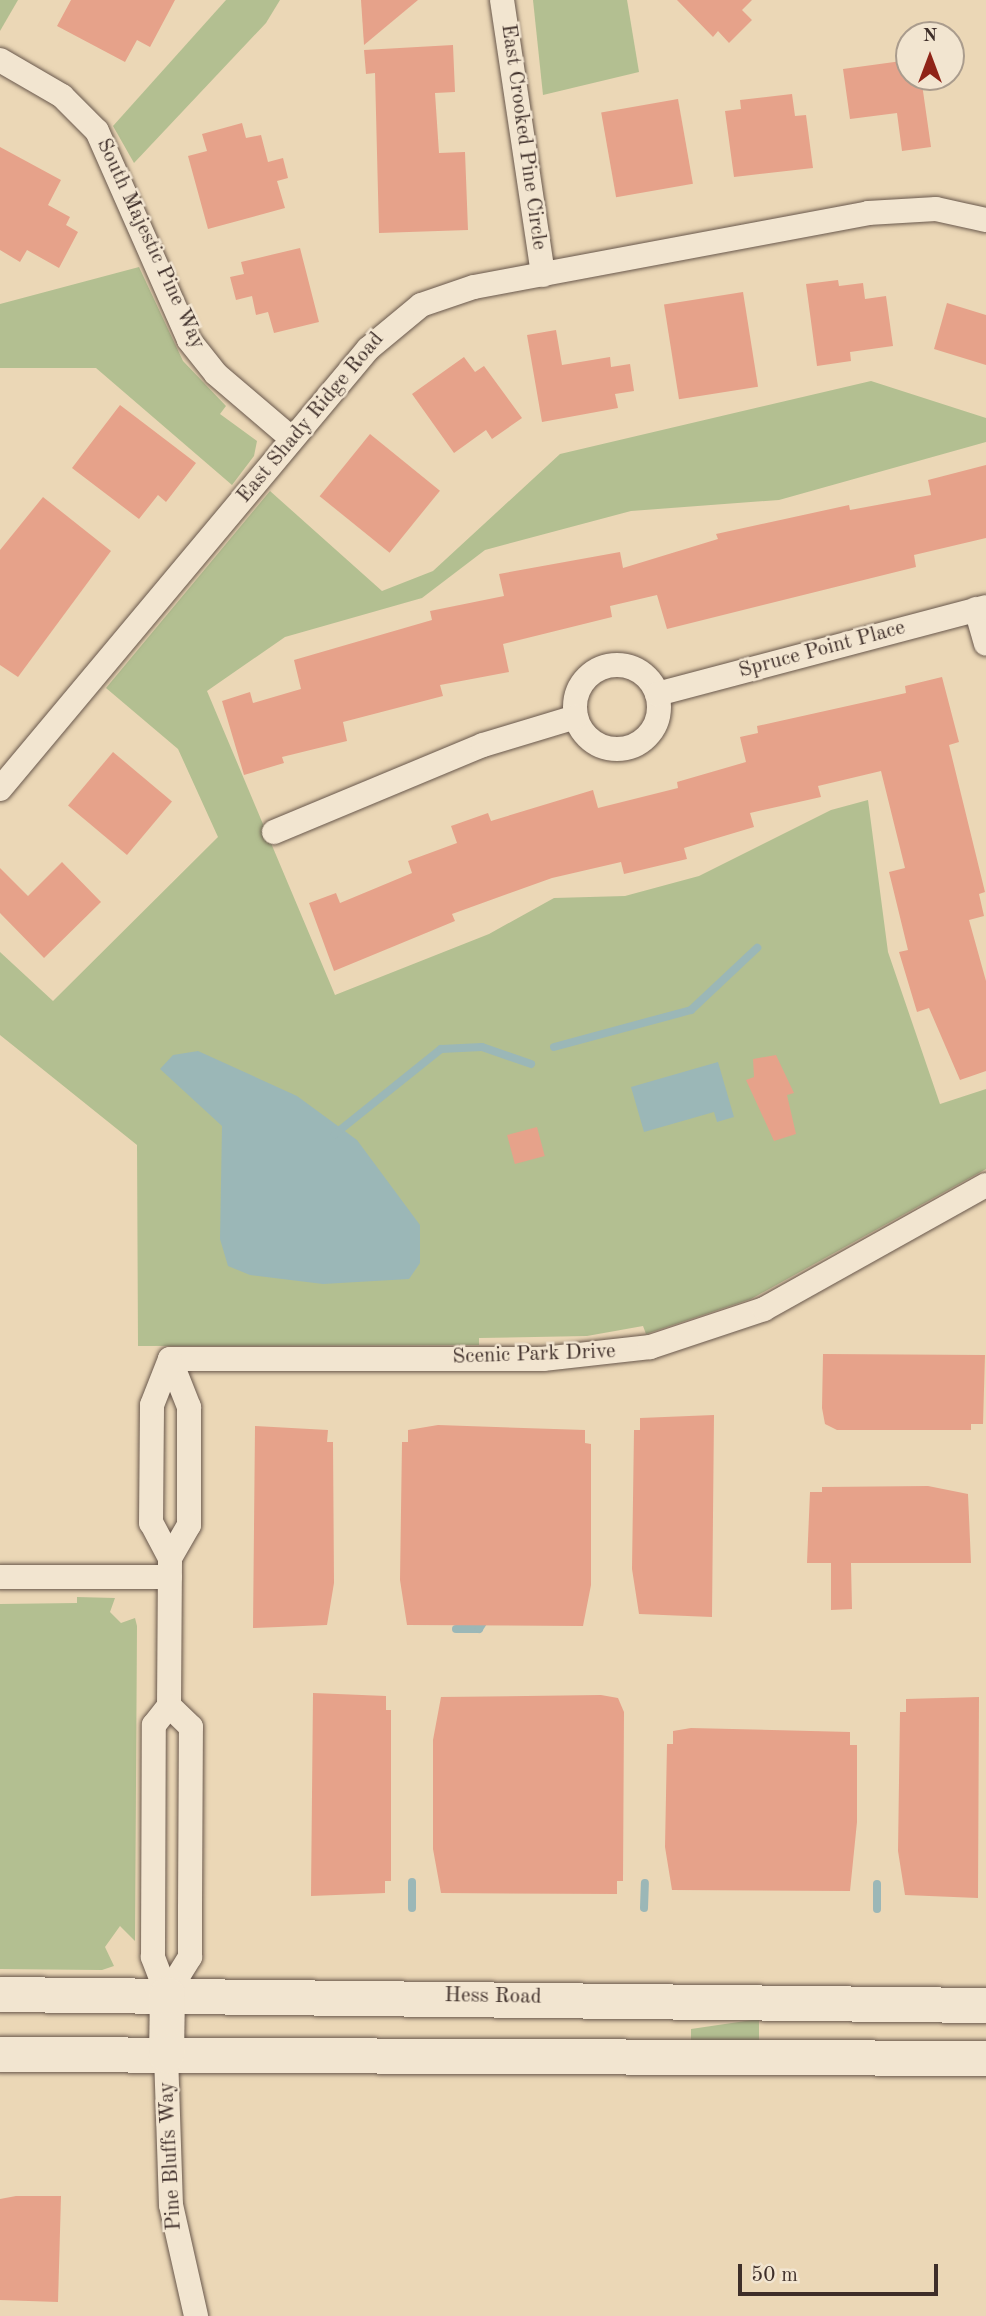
<!DOCTYPE html>
<html>
<head>
<meta charset="utf-8">
<style>
	body { margin:0 }
	#map { position:relative; width:986px; height:2316px; overflow:hidden; background:#ebd7b6; font-family:"Old Standard TT",serif }
	div>[style] { position:absolute }
	[style*='--x'] { left:calc(var(--x)*1px); top:calc(var(--y)*1px); width:calc(var(--w)*1px); rotate:calc(var(--a)*1deg) }
	.green>* { inset:0; background:#b3bf91 }
	.water>* { inset:0; background:#9bb7b7 }
	.stream>* { height:8px; margin:-4px; padding:0 4px; transform-origin:4px; border-radius:4px; background:#9bb7b7 }
	.building>* { inset:0; background:#e6a28a; transform-origin:0 0 }
	.roads { filter:drop-shadow(0 0 2px #69584c) drop-shadow(0 0 2px #69584c) }
	.street>* { height:24px; margin:-12px; padding:0 12px; transform-origin:12px; border-radius:12px; background:#f2e5d0 }
	.street>.ring { margin:-12px; padding:0; box-sizing:content-box; background:none; border:24px solid #f2e5d0; border-radius:50% }
	.secondary>* { height:35px; margin:-17.5px; padding:0 17.5px; transform-origin:17.5px; border-radius:17.5px; background:#f2e5d0 }
	span { translate:-50% -50%; white-space:nowrap; text-align:center; line-height:1.15; -webkit-text-stroke:5px #f2e5d0; paint-order:stroke }
	.street-label { font-size:21px; color:#3e2e29 }
	.north { position:absolute; left:895px; top:21px; width:70px; height:70px; box-sizing:border-box; background:#f2e5d0; border:2px solid #aa9c8d; border-radius:50%; rotate:0deg; font-size:19px; font-weight:700; line-height:28px; text-align:center; color:#3e2e29 }
	.north::after { content:''; display:block; margin:auto; width:24px; height:32px; background:#8f2418; clip-path:polygon(50% 0,100% 100%,50% 72%,0 100%) }
	.scale { position:absolute; left:738px; top:2264px; width:200px; height:32px; box-sizing:border-box; border:4px solid #3e2e29; border-top:0; padding-left:9px; font-size:21px; line-height:24px; white-space:nowrap; color:#3e2e29; -webkit-text-stroke:5px #f2e5d0; paint-order:stroke }
</style>
</head>
<body>
<div id="map">
	<div class="green">
		<i style="clip-path:polygon(0 0,18px 0,0 31px)"></i>
		<i style="clip-path:polygon(226px 0,280px 0,266px 23px,134px 163px,113px 126px)"></i>
		<i style="clip-path:polygon(533px 0,627px 0,639px 72px,543px 95px)"></i>
		<i style="clip-path:polygon(139px 267px,183px 361px,226px 406px,220px 414px,257px 441px,254px 456px,232px 485px,96px 368px,0 368px,0 304px)"></i>
		<i style="clip-path:polygon(871px 381px,986px 418px,986px 442px,779px 500px,631px 511px,485px 550px,422px 598px,285px 637px,207px 691px,335px 995px,489px 934px,554px 898px,625px 896px,699px 876px,831px 810px,868px 800px,888px 952px,940px 1104px,986px 1089px,986px 1169px,751px 1299px,646px 1334px,643px 1326px,587px 1336px,479px 1338px,479px 1345px,138px 1346px,137px 1145px,0 1035px,0 952px,53px 1001px,218px 837px,178px 749px,106px 688px,270px 491px,382px 591px,433px 571px,560px 454px)"></i>
		<i style="clip-path:polygon(77px 1597px,115px 1598px,110px 1612px,121px 1623px,135px 1618px,137px 1626px,135px 1941px,120px 1926px,105px 1947px,114px 1966px,102px 1970px,0 1969px,0 1604px,77px 1603px)"></i>
		<i style="clip-path:polygon(759px 2019px,759px 2042px,691px 2042px,691px 2029px)"></i>
	</div>
	<div class="water">
		<i style="clip-path:polygon(198px 1051px,297px 1096px,357px 1140px,420px 1225px,420px 1263px,409px 1279px,323px 1284px,250px 1275px,228px 1266px,220px 1239px,222px 1126px,160px 1069px,173px 1055px)"></i>
		<i style="clip-path:polygon(718px 1062px,734px 1117px,717px 1122px,714px 1112px,644px 1132px,631px 1087px)"></i>
	</div>
	<div class="stream">
		<i style="--x:554;--y:1047;--w:142;--a:-15.1"></i>
		<i style="--x:691;--y:1010;--w:91;--a:-43.2"></i>
		<i style="--x:335;--y:1134;--w:136;--a:-38.7"></i>
		<i style="--x:441;--y:1049;--w:41;--a:-2.8"></i>
		<i style="--x:482;--y:1047;--w:52;--a:19.1"></i>
		<i style="--x:456;--y:1629;--w:23;--a:0"></i>
		<i style="--x:479;--y:1629;--w:15;--a:-58"></i>
		<i style="--x:412;--y:1908;--w:26;--a:-90"></i>
		<i style="--x:644;--y:1908;--w:25;--a:-88"></i>
		<i style="--x:877;--y:1909;--w:25;--a:-90"></i>
	</div>
	<div class="building">
		<i style="clip-path:polygon(71px 0,175px 0,150px 47px,137px 40px,125px 62px,57px 26px)"></i>
		<i style="clip-path:polygon(361px 0,418px 0,364px 45px)"></i>
		<i style="clip-path:polygon(677px 0,752px 0,742px 10px,752px 20px,729px 43px,718px 31px,713px 37px)"></i>
		<i style="clip-path:polygon(453px 45px,455px 92px,435px 93px,439px 153px,465px 152px,468px 230px,379px 233px,375px 73px,366px 74px,364px 50px)"></i>
		<i style="clip-path:polygon(909px 60px,909px 77px,921px 77px,931px 147px,902px 151px,897px 113px,850px 119px,843px 69px)"></i>
		<i style="clip-path:polygon(792px 94px,795px 116px,806px 115px,813px 168px,734px 177px,725px 111px,741px 109px,740px 100px)"></i>
		<i style="left:678px;top:99px;width:86px;height:78px;rotate:80deg"></i>
		<i style="clip-path:polygon(242px 123px,246px 138px,261px 135px,268px 162px,283px 158px,288px 178px,277px 181px,285px 208px,208px 229px,188px 156px,207px 151px,202px 134px)"></i>
		<i style="clip-path:polygon(0 147px,61px 180px,48px 205px,70px 217px,66px 225px,78px 232px,59px 268px,27px 250px,20px 262px,0 250px)"></i>
		<i style="clip-path:polygon(300px 248px,319px 322px,274px 333px,268px 312px,256px 315px,252px 296px,236px 300px,230px 277px,244px 274px,241px 262px)"></i>
		<i style="clip-path:polygon(838px 280px,839px 286px,863px 283px,865px 299px,886px 296px,893px 346px,850px 352px,851px 361px,817px 366px,806px 284px)"></i>
		<i style="left:743px;top:292px;width:96px;height:80px;rotate:81deg"></i>
		<i style="clip-path:polygon(947px 303px,986px 315px,986px 365px,934px 349px)"></i>
		<i style="clip-path:polygon(556px 330px,562px 365px,610px 357px,611px 367px,630px 364px,634px 391px,615px 394px,618px 408px,542px 422px,527px 335px)"></i>
		<i style="clip-path:polygon(464px 357px,475px 372px,484px 366px,522px 418px,492px 439px,486px 430px,454px 453px,412px 394px)"></i>
		<i style="clip-path:polygon(120px 405px,196px 463px,166px 502px,158px 495px,139px 519px,72px 468px)"></i>
		<i style="left:370px;top:434px;width:90px;height:80px;rotate:39deg"></i>
		<i style="clip-path:polygon(986px 465px,986px 538px,914px 555px,916px 567px,667px 629px,657px 595px,610px 606px,612px 617px,503px 644px,509px 672px,440px 685px,443px 696px,343px 722px,347px 741px,282px 757px,284px 763px,244px 775px,222px 701px,250px 692px,253px 703px,301px 689px,294px 660px,432px 620px,430px 611px,504px 596px,499px 574px,620px 552px,623px 568px,718px 539px,716px 534px,849px 505px,850px 510px,931px 495px,928px 480px)"></i>
		<i style="clip-path:polygon(43px 497px,111px 551px,18px 677px,0 665px,0 550px)"></i>
		<i style="clip-path:polygon(942px 677px,959px 742px,949px 745px,985px 892px,979px 894px,984px 916px,969px 920px,986px 981px,986px 1071px,960px 1080px,929px 1008px,917px 1012px,899px 952px,908px 950px,889px 872px,905px 868px,881px 771px,818px 786px,821px 797px,750px 813px,754px 827px,684px 848px,687px 859px,624px 874px,621px 862px,552px 878px,452px 914px,455px 921px,334px 971px,309px 903px,336px 893px,340px 903px,412px 873px,408px 861px,457px 843px,451px 826px,488px 813px,491px 821px,593px 790px,598px 808px,678px 788px,677px 782px,746px 762px,740px 737px,758px 733px,757px 726px,906px 693px,905px 686px)"></i>
		<i style="left:113px;top:752px;width:77px;height:70px;rotate:40deg"></i>
		<i style="clip-path:polygon(62px 862px,101px 902px,44px 958px,0 913px,0 868px,28px 896px)"></i>
		<i style="clip-path:polygon(776px 1055px,794px 1093px,787px 1095px,796px 1134px,774px 1141px,746px 1080px,754px 1077px,753px 1059px)"></i>
		<i style="left:537px;top:1127px;width:30px;height:31px;rotate:75deg"></i>
		<i style="clip-path:polygon(823px 1354px,985px 1355px,983px 1424px,971px 1424px,971px 1430px,837px 1430px,825px 1424px,822px 1408px)"></i>
		<i style="clip-path:polygon(714px 1415px,712px 1617px,639px 1614px,632px 1569px,634px 1430px,640px 1430px,640px 1418px)"></i>
		<i style="clip-path:polygon(438px 1425px,585px 1430px,585px 1443px,591px 1444px,591px 1585px,583px 1626px,407px 1625px,400px 1580px,402px 1442px,408px 1442px,408px 1430px)"></i>
		<i style="clip-path:polygon(255px 1426px,328px 1430px,327px 1442px,333px 1442px,334px 1583px,327px 1625px,253px 1628px)"></i>
		<i style="clip-path:polygon(822px 1487px,928px 1486px,968px 1494px,971px 1563px,851px 1563px,852px 1609px,831px 1610px,831px 1563px,807px 1563px,810px 1492px,822px 1492px)"></i>
		<i style="clip-path:polygon(313px 1693px,386px 1696px,386px 1710px,391px 1710px,391px 1881px,385px 1881px,385px 1893px,311px 1896px)"></i>
		<i style="clip-path:polygon(601px 1695px,618px 1698px,624px 1712px,623px 1881px,617px 1881px,617px 1894px,441px 1893px,433px 1849px,433px 1740px,441px 1697px)"></i>
		<i style="clip-path:polygon(979px 1697px,978px 1898px,905px 1895px,898px 1851px,900px 1712px,906px 1712px,906px 1699px)"></i>
		<i style="clip-path:polygon(691px 1728px,850px 1732px,850px 1745px,857px 1745px,857px 1822px,850px 1891px,672px 1890px,665px 1847px,667px 1744px,673px 1744px,673px 1731px)"></i>
		<i style="clip-path:polygon(16px 2196px,61px 2196px,58px 2302px,0 2300px,0 2199px)"></i>
	</div>
	<div class="roads">
		<div class="street">
			<i style="--x:502;--y:0;--w:278;--a:81.5"></i>
			<i style="--x:0;--y:60;--w:72;--a:30.1"></i>
			<i style="--x:62;--y:96;--w:49;--a:45"></i>
			<i style="--x:97;--y:131;--w:228;--a:66.2"></i>
			<i style="--x:189;--y:340;--w:43;--a:51.5"></i>
			<i style="--x:216;--y:374;--w:100;--a:40.5"></i>
			<i style="--x:976;--y:609;--w:36;--a:74"></i>
			<i class="ring" style="left:575px;top:665px;width:60px;height:60px"></i>
			<i style="--x:657;--y:694;--w:340;--a:-14.8"></i>
			<i style="--x:0;--y:789;--w:574;--a:-50.09"></i>
			<i style="--x:368;--y:349;--w:69;--a:-39.7"></i>
			<i style="--x:421;--y:305;--w:56;--a:-18.8"></i>
			<i style="--x:474;--y:287;--w:401;--a:-10.6"></i>
			<i style="--x:868;--y:213;--w:68;--a:-3.4"></i>
			<i style="--x:936;--y:209;--w:51;--a:12.4"></i>
			<i style="--x:274;--y:832;--w:226;--a:-22.6"></i>
			<i style="--x:483;--y:745;--w:97;--a:-16.8"></i>
			<i style="--x:170;--y:1359;--w:373;--a:0"></i>
			<i style="--x:543;--y:1359;--w:108;--a:-6.4"></i>
			<i style="--x:650;--y:1347;--w:120;--a:-18.4"></i>
			<i style="--x:764;--y:1309;--w:254;--a:-29.2"></i>
			<i style="--x:170;--y:1359;--w:52;--a:68.4"></i>
			<i style="--x:189;--y:1407;--w:118;--a:90"></i>
			<i style="--x:189;--y:1525;--w:38;--a:120"></i>
			<i style="--x:0;--y:1577;--w:170;--a:0"></i>
			<i style="--x:167;--y:1994;--w:40;--a:-111"></i>
			<i style="--x:153;--y:1957;--w:232;--a:-89.8"></i>
			<i style="--x:154;--y:1725;--w:24;--a:-52"></i>
			<i style="--x:169;--y:1706;--w:148;--a:-89.6"></i>
			<i style="--x:170;--y:1558;--w:40;--a:-118"></i>
			<i style="--x:151;--y:1523;--w:118;--a:-89.5"></i>
			<i style="--x:152;--y:1405;--w:49;--a:-68.6"></i>
			<i style="--x:167;--y:1994;--w:44;--a:-58.1"></i>
			<i style="--x:190;--y:1957;--w:50;--a:-90"></i>
			<i style="--x:190;--y:1907;--w:180;--a:-89.7"></i>
			<i style="--x:191;--y:1727;--w:30;--a:-136"></i>
			<i style="--x:166;--y:2055;--w:150;--a:88.1"></i>
			<i style="--x:171;--y:2205;--w:114;--a:77.3"></i>
		</div>
		<div class="secondary">
			<i style="--x:0;--y:1994;--w:986;--a:0.64"></i>
			<i style="--x:0;--y:2054;--w:986;--a:0.23"></i>
			<i style="--x:166;--y:2055;--w:61;--a:-89.1"></i>
		</div>
	</div>
	<div class="street-label">
		<span style="left:523px;top:137px;rotate:82deg">East Crooked Pine Circle</span>
		<span style="left:150px;top:244px;rotate:65deg">South Majestic Pine Way</span>
		<span style="left:311px;top:418px;rotate:-50deg">East Shady Ridge Road</span>
		<span style="left:822px;top:650px;rotate:-15deg">Spruce Point Place</span>
		<span style="left:534px;top:1355px;rotate:-2deg">Scenic Park Drive</span>
		<span style="left:493px;top:1997px;rotate:1deg">Hess Road</span>
		<span style="left:171px;top:2156px;rotate:-93deg">Pine Bluffs Way</span>
	</div>
	<div class="north">N</div>
	<div class="scale">50 m</div>
</div>
</body>
</html>
